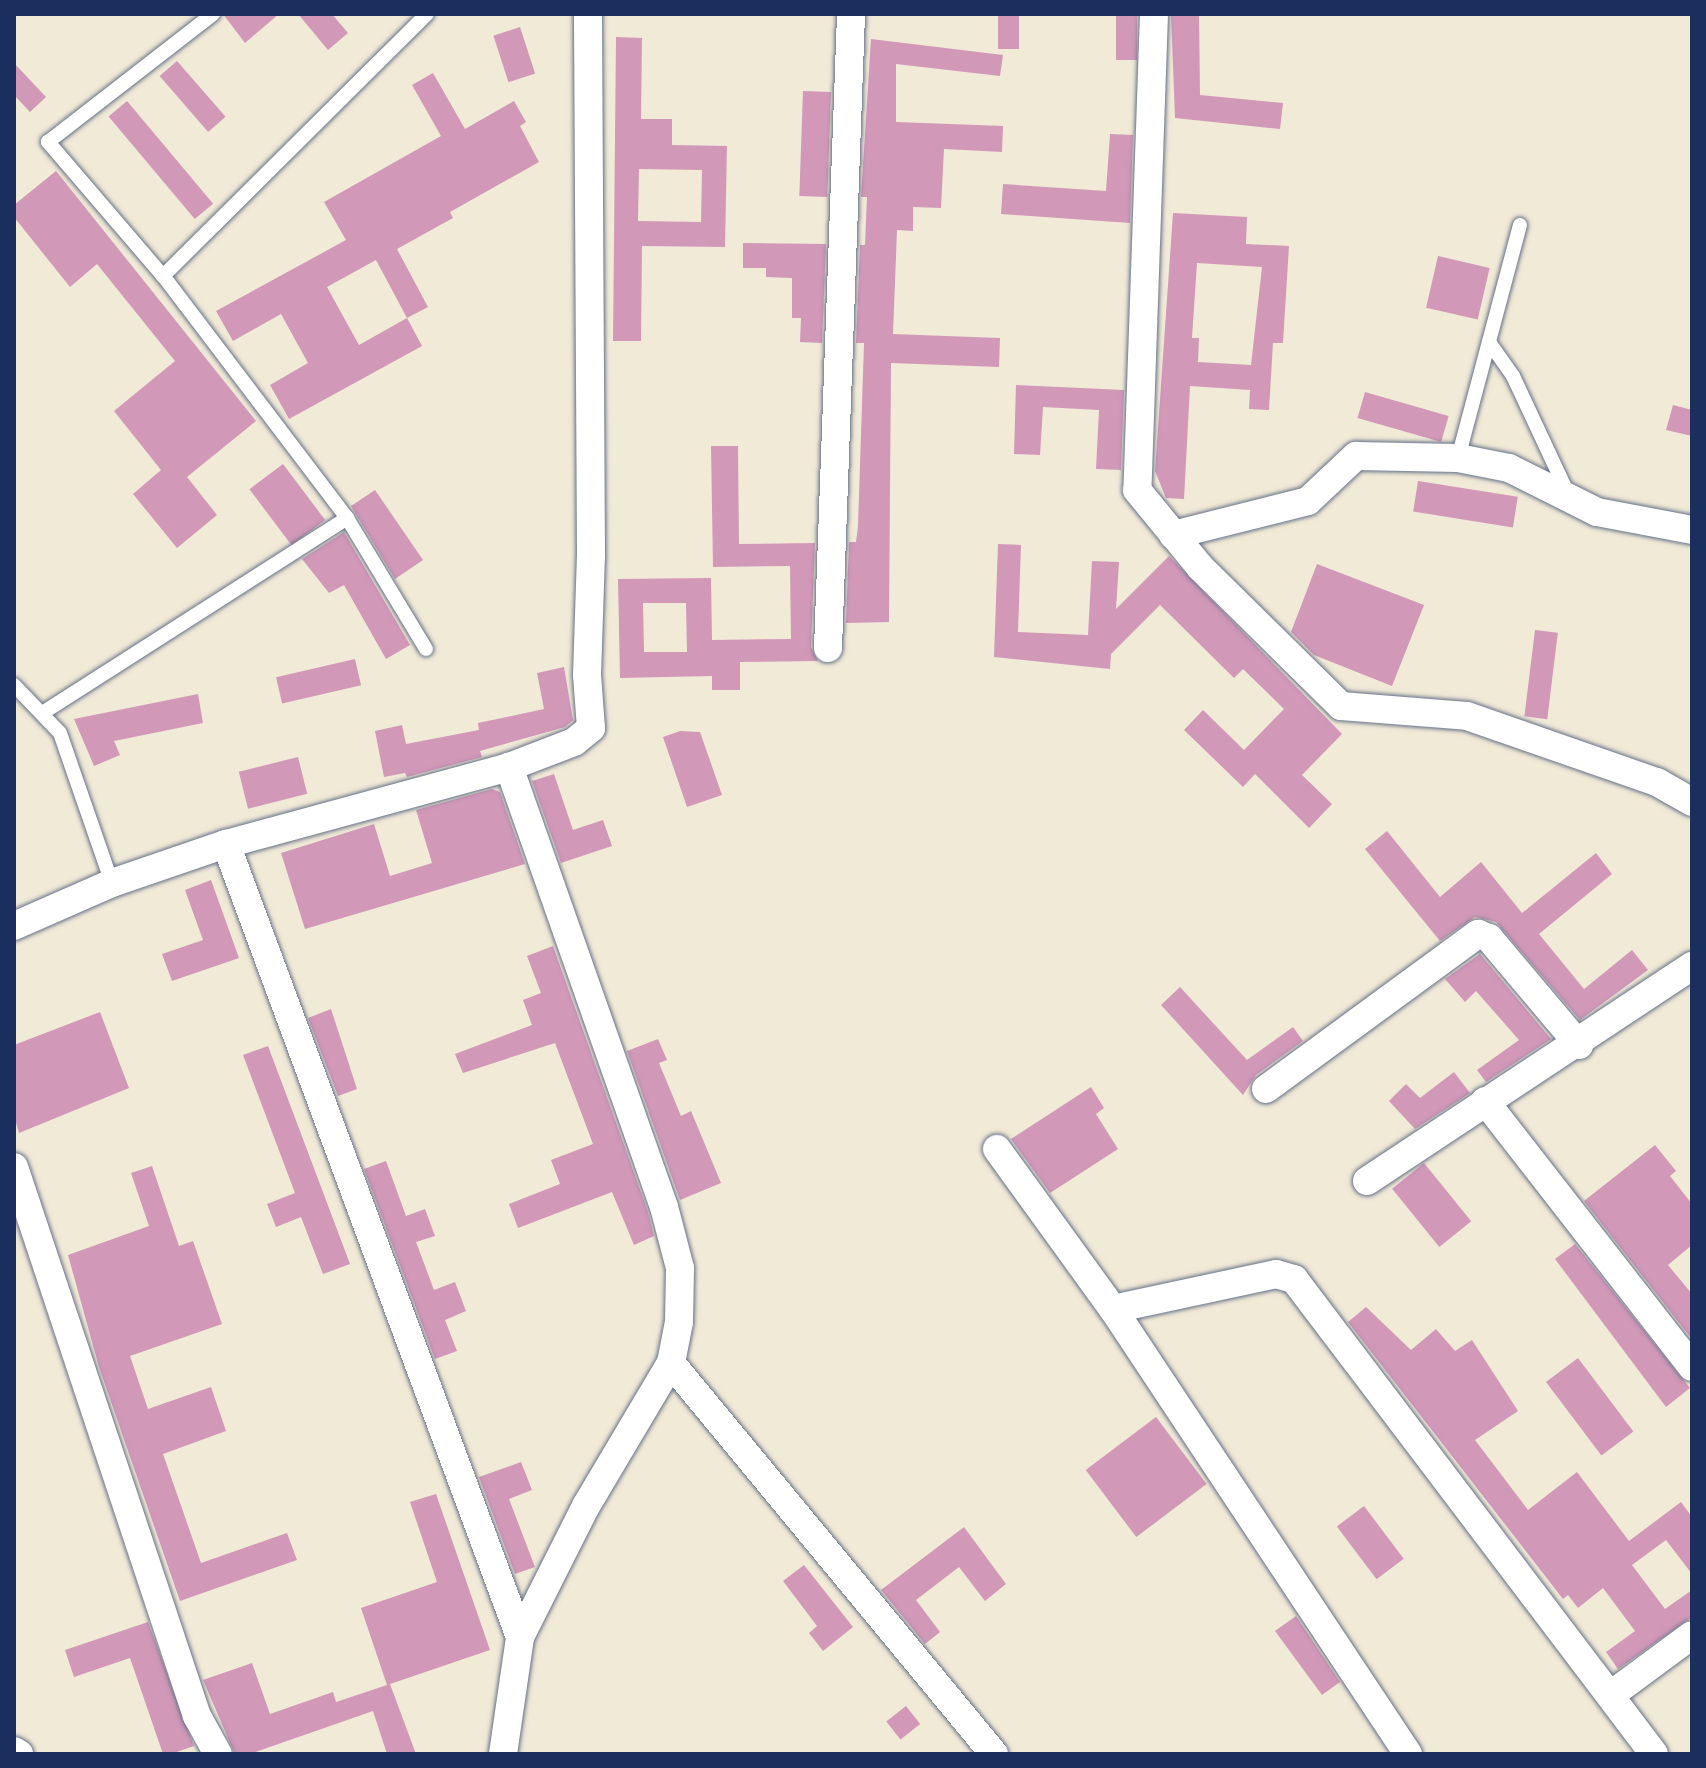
<!DOCTYPE html>
<html>
<head>
<meta charset="utf-8">
<style>
	body { margin:0 }
	#map { position:relative; width:1706px; height:1768px; overflow:hidden; background:#f1ead7; font-family:"Balsamiq Sans",sans-serif }
	div>[style] { position:absolute }
	[style*='--x'] { left:calc(var(--x)*1px); top:calc(var(--y)*1px); width:calc(var(--w)*1px); rotate:calc(var(--a)*1deg) }
	.building>* { inset:0; background:#d198b8; transform-origin:0 0 }
	.roads { filter:drop-shadow(0 0 2px #667088) drop-shadow(0 0 2px #667088) }
	.service>* { height:14px; margin:-7px; padding:0 7px; transform-origin:7px; border-radius:7px; background:#fff }
	.minor>* { height:28px; margin:-14px; padding:0 14px; transform-origin:14px; border-radius:14px; background:#fff }
	span { translate:-50% -50%; white-space:nowrap; text-align:center; line-height:1.15; -webkit-text-stroke:6px #f6f6f2; paint-order:stroke }
	.frame { position:absolute; inset:0; border:16px solid #1b2f5e; pointer-events:none }
</style>
</head>
<body>
<div id="map">
	<div class="building">
		<i style="clip-path:polygon(223px 14px,279px 14px,245px 43px)"></i>
		<i style="clip-path:polygon(298px 14px,332px 14px,348px 33px,328px 50px)"></i>
		<i style="left:998px;top:14px;width:21px;height:35px"></i>
		<i style="left:1116px;top:14px;width:21px;height:46px"></i>
		<i style="clip-path:polygon(1171px 14px,1199px 14px,1200px 95px,1283px 103px,1280px 129px,1175px 118px)"></i>
		<i style="left:520px;top:27px;width:49px;height:28px;rotate:72deg"></i>
		<i style="clip-path:polygon(evenodd,616px 37px,642px 38px,641px 119px,672px 119px,672px 145px,727px 146px,725px 247px,642px 246px,641px 341px,613px 341px,616px 37px,639px 169px,702px 170px,701px 222px,638px 221px,639px 169px)"></i>
		<i style="clip-path:polygon(871px 39px,1003px 55px,1000px 76px,896px 64px,896px 122px,1003px 126px,1002px 152px,944px 149px,941px 208px,913px 207px,913px 231px,897px 230px,893px 334px,1000px 338px,999px 367px,891px 363px,889px 622px,846px 623px,849px 542px,856px 542px,858px 526px,864px 343px,856px 343px,860px 245px,865px 245px,867px 197px,861px 197px)"></i>
		<i style="left:177px;top:61px;width:74px;height:23px;rotate:49deg"></i>
		<i style="clip-path:polygon(14px 63px,46px 97px,30px 112px,14px 95px)"></i>
		<i style="clip-path:polygon(evenodd,433px 73px,465px 129px,514px 101px,526px 122px,520px 126px,539px 162px,450px 212px,453px 218px,397px 249px,428px 307px,407px 318px,422px 346px,289px 419px,270px 385px,308px 363px,281px 314px,233px 341px,216px 311px,346px 240px,324px 202px,441px 136px,412px 85px,433px 73px,376px 260px,407px 318px,359px 345px,327px 287px,376px 260px)"></i>
		<i style="left:803px;top:91px;width:28px;height:105px;rotate:2deg"></i>
		<i style="left:127px;top:101px;width:134px;height:24px;rotate:50deg"></i>
		<i style="clip-path:polygon(1110px 134px,1133px 135px,1130px 223px,1001px 214px,1003px 184px,1106px 191px)"></i>
		<i style="clip-path:polygon(56px 171px,256px 421px,187px 477px,217px 515px,177px 548px,133px 494px,161px 470px,114px 411px,175px 361px,97px 264px,70px 287px,14px 217px,14px 205px)"></i>
		<i style="clip-path:polygon(evenodd,1173px 213px,1247px 217px,1246px 244px,1289px 246px,1283px 343px,1273px 343px,1269px 410px,1249px 409px,1250px 390px,1190px 386px,1184px 499px,1166px 498px,1155px 471px,1173px 213px,1197px 263px,1262px 267px,1251px 365px,1198px 362px,1199px 338px,1192px 338px,1197px 263px)"></i>
		<i style="clip-path:polygon(743px 243px,826px 244px,822px 343px,800px 342px,801px 318px,792px 318px,792px 278px,766px 277px,766px 268px,743px 268px)"></i>
		<i style="left:1438px;top:256px;width:53px;height:53px;rotate:13deg"></i>
		<i style="clip-path:polygon(1016px 385px,1124px 390px,1121px 470px,1096px 469px,1099px 410px,1043px 407px,1040px 455px,1014px 454px)"></i>
		<i style="left:1365px;top:392px;width:87px;height:27px;rotate:16deg"></i>
		<i style="clip-path:polygon(1673px 405px,1692px 410px,1692px 436px,1666px 430px)"></i>
		<i style="clip-path:polygon(evenodd,711px 446px,738px 446px,739px 544px,815px 543px,811px 647px,818px 661px,740px 662px,740px 690px,712px 690px,712px 676px,620px 678px,618px 579px,711px 578px,712px 640px,791px 639px,790px 566px,713px 567px,711px 446px,643px 603px,686px 603px,687px 652px,644px 652px,643px 603px)"></i>
		<i style="left:283px;top:464px;width:70px;height:42px;rotate:53deg"></i>
		<i style="left:1418px;top:481px;width:101px;height:31px;rotate:9deg"></i>
		<i style="clip-path:polygon(375px 490px,423px 560px,395px 579px,351px 506px)"></i>
		<i style="clip-path:polygon(344px 532px,410px 645px,386px 659px,344px 585px,329px 593px,302px 559px)"></i>
		<i style="clip-path:polygon(998px 544px,1021px 545px,1018px 632px,1088px 635px,1092px 561px,1119px 562px,1116px 609px,1169px 556px,1342px 734px,1302px 775px,1332px 804px,1309px 828px,1255px 774px,1243px 787px,1184px 730px,1203px 710px,1244px 750px,1284px 709px,1243px 669px,1234px 678px,1160px 605px,1111px 654px,1110px 669px,994px 657px)"></i>
		<i style="clip-path:polygon(1317px 564px,1424px 605px,1392px 686px,1314px 655px,1291px 632px)"></i>
		<i style="left:1535px;top:630px;width:23px;height:87px;rotate:7deg"></i>
		<i style="left:355px;top:659px;width:27px;height:81px;rotate:77deg"></i>
		<i style="clip-path:polygon(564px 667px,573px 720px,565px 727px,480px 751px,482px 757px,407px 777px,405px 773px,384px 777px,375px 731px,402px 725px,406px 744px,479px 730px,478px 723px,544px 709px,537px 673px)"></i>
		<i style="clip-path:polygon(198px 694px,203px 723px,114px 741px,120px 755px,94px 766px,74px 719px)"></i>
		<i style="clip-path:polygon(680px 731px,700px 732px,722px 795px,687px 807px,663px 737px)"></i>
		<i style="left:298px;top:757px;width:38px;height:61px;rotate:76deg"></i>
		<i style="clip-path:polygon(554px 774px,573px 830px,603px 820px,612px 846px,561px 863px,532px 781px)"></i>
		<i style="clip-path:polygon(492px 789px,500px 792px,525px 864px,305px 929px,281px 853px,374px 824px,390px 876px,432px 863px,416px 810px)"></i>
		<i style="clip-path:polygon(1387px 831px,1440px 897px,1481px 862px,1522px 913px,1596px 853px,1612px 874px,1539px 934px,1584px 989px,1632px 950px,1648px 970px,1580px 1020px,1496px 922px,1475px 917px,1440px 941px,1365px 849px)"></i>
		<i style="clip-path:polygon(211px 880px,239px 958px,172px 981px,162px 954px,203px 940px,185px 890px)"></i>
		<i style="clip-path:polygon(553px 946px,648px 1212px,654px 1236px,634px 1245px,612px 1192px,518px 1228px,509px 1204px,560px 1184px,551px 1160px,593px 1144px,555px 1043px,463px 1073px,455px 1054px,532px 1025px,523px 1000px,541px 993px,527px 956px)"></i>
		<i style="clip-path:polygon(1480px 954px,1551px 1039px,1486px 1082px,1477px 1070px,1519px 1040px,1476px 991px,1465px 1002px,1445px 979px)"></i>
		<i style="clip-path:polygon(1180px 987px,1247px 1060px,1293px 1027px,1303px 1041px,1256px 1075px,1243px 1095px,1161px 1005px)"></i>
		<i style="clip-path:polygon(331px 1009px,357px 1089px,338px 1096px,308px 1018px)"></i>
		<i style="clip-path:polygon(100px 1012px,129px 1088px,19px 1133px,14px 1116px,14px 1045px)"></i>
		<i style="clip-path:polygon(658px 1039px,667px 1060px,659px 1063px,681px 1116px,691px 1111px,721px 1183px,680px 1200px,627px 1051px)"></i>
		<i style="clip-path:polygon(268px 1046px,350px 1264px,323px 1274px,301px 1217px,276px 1227px,267px 1204px,295px 1193px,243px 1055px)"></i>
		<i style="clip-path:polygon(1454px 1072px,1470px 1093px,1415px 1129px,1389px 1101px,1406px 1084px,1420px 1098px)"></i>
		<i style="clip-path:polygon(1091px 1087px,1104px 1108px,1096px 1114px,1118px 1149px,1050px 1193px,1011px 1139px)"></i>
		<i style="clip-path:polygon(1655px 1145px,1676px 1171px,1670px 1176px,1692px 1204px,1692px 1245px,1668px 1265px,1692px 1294px,1691px 1338px,1584px 1201px)"></i>
		<i style="clip-path:polygon(386px 1161px,406px 1216px,425px 1209px,435px 1236px,416px 1242px,434px 1290px,455px 1282px,466px 1311px,445px 1320px,457px 1351px,435px 1359px,364px 1169px)"></i>
		<i style="left:1424px;top:1163px;width:75px;height:41px;rotate:51deg"></i>
		<i style="clip-path:polygon(152px 1166px,179px 1246px,193px 1241px,222px 1324px,130px 1356px,148px 1409px,211px 1387px,226px 1431px,163px 1454px,201px 1563px,287px 1533px,297px 1560px,180px 1601px,99px 1367px,68px 1255px,149px 1226px,131px 1173px)"></i>
		<i style="clip-path:polygon(1575px 1244px,1690px 1388px,1666px 1407px,1555px 1259px)"></i>
		<i style="clip-path:polygon(1366px 1307px,1411px 1350px,1436px 1329px,1455px 1351px,1472px 1340px,1518px 1411px,1475px 1440px,1528px 1510px,1577px 1472px,1629px 1541px,1681px 1502px,1692px 1517px,1692px 1574px,1666px 1540px,1632px 1565px,1665px 1609px,1692px 1590px,1692px 1617px,1618px 1669px,1606px 1652px,1635px 1631px,1603px 1588px,1578px 1608px,1568px 1595px,1563px 1599px,1348px 1322px)"></i>
		<i style="left:1578px;top:1358px;width:92px;height:40px;rotate:53deg"></i>
		<i style="left:1156px;top:1417px;width:84px;height:88px;rotate:53deg"></i>
		<i style="clip-path:polygon(521px 1462px,532px 1490px,509px 1499px,535px 1567px,515px 1574px,479px 1477px)"></i>
		<i style="clip-path:polygon(436px 1494px,490px 1650px,390px 1684px,416px 1754px,387px 1754px,373px 1711px,250px 1754px,235px 1754px,203px 1680px,252px 1663px,270px 1714px,333px 1692px,336px 1702px,387px 1685px,361px 1608px,437px 1582px,410px 1502px)"></i>
		<i style="left:1364px;top:1506px;width:66px;height:34px;rotate:53deg"></i>
		<i style="clip-path:polygon(964px 1527px,1006px 1584px,985px 1601px,959px 1567px,916px 1600px,940px 1632px,925px 1644px,881px 1590px)"></i>
		<i style="clip-path:polygon(804px 1565px,853px 1627px,823px 1651px,809px 1633px,817px 1626px,783px 1581px)"></i>
		<i style="clip-path:polygon(1296px 1616px,1340px 1682px,1322px 1695px,1275px 1631px)"></i>
		<i style="clip-path:polygon(148px 1622px,194px 1746px,171px 1754px,163px 1754px,130px 1658px,74px 1677px,65px 1650px)"></i>
		<i style="left:906px;top:1706px;width:23px;height:25px;rotate:52deg"></i>
	</div>
	<div class="roads">
		<div class="service">
			<i style="--x:163;--y:276;--w:177;--a:-130.6"></i>
			<i style="--x:48;--y:142;--w:209;--a:-37.8"></i>
			<i style="--x:1489;--y:342;--w:42;--a:54.8"></i>
			<i style="--x:1513;--y:376;--w:130;--a:65"></i>
			<i style="--x:1458;--y:458;--w:241;--a:-75.1"></i>
			<i style="--x:347;--y:518;--w:153;--a:58.9"></i>
			<i style="--x:14;--y:685;--w:66;--a:46.2"></i>
			<i style="--x:60;--y:733;--w:159;--a:70.9"></i>
			<i style="--x:44;--y:712;--w:360;--a:-32.6"></i>
			<i style="--x:347;--y:518;--w:304;--a:-127.2"></i>
			<i style="--x:163;--y:276;--w:372;--a:-44.8"></i>
		</div>
		<div class="minor">
			<i style="--x:1154;--y:14;--w:476;--a:92"></i>
			<i style="--x:1137;--y:490;--w:99;--a:50.7"></i>
			<i style="--x:1200;--y:567;--w:198;--a:44.6"></i>
			<i style="--x:1341;--y:706;--w:126;--a:4.5"></i>
			<i style="--x:1467;--y:716;--w:201;--a:19.2"></i>
			<i style="--x:1657;--y:782;--w:40;--a:29.7"></i>
			<i style="--x:1173;--y:535;--w:139;--a:-14.1"></i>
			<i style="--x:1308;--y:501;--w:66;--a:-43.2"></i>
			<i style="--x:1356;--y:456;--w:102;--a:1.1"></i>
			<i style="--x:1458;--y:458;--w:52;--a:11.1"></i>
			<i style="--x:1509;--y:468;--w:98;--a:26.6"></i>
			<i style="--x:1597;--y:512;--w:97;--a:10.7"></i>
			<i style="--x:828;--y:648;--w:634;--a:-87.92"></i>
			<i style="--x:226;--y:844;--w:846;--a:69.66"></i>
			<i style="--x:14;--y:926;--w:107;--a:-23.7"></i>
			<i style="--x:112;--y:883;--w:120;--a:-18.9"></i>
			<i style="--x:226;--y:844;--w:293;--a:-15.2"></i>
			<i style="--x:1266;--y:1089;--w:263;--a:-36.2"></i>
			<i style="--x:1478;--y:934;--w:12;--a:20"></i>
			<i style="--x:1489;--y:938;--w:140;--a:49.9"></i>
			<i style="--x:1485;--y:1101;--w:337;--a:52.1"></i>
			<i style="--x:997;--y:1149;--w:198;--a:54.1"></i>
			<i style="--x:1113;--y:1309;--w:534;--a:56.46"></i>
			<i style="--x:14;--y:1167;--w:579;--a:71.57"></i>
			<i style="--x:197;--y:1716;--w:43;--a:61.1"></i>
			<i style="--x:1367;--y:1181;--w:390;--a:-33.5"></i>
			<i style="--x:1113;--y:1309;--w:167;--a:-12.1"></i>
			<i style="--x:1276;--y:1274;--w:19;--a:16"></i>
			<i style="--x:1294;--y:1279;--w:596;--a:52.84"></i>
			<i style="--x:671;--y:1363;--w:507;--a:50.44"></i>
			<i style="--x:1612;--y:1694;--w:99;--a:-36.4"></i>
			<i style="--x:14;--y:1751;--w:6;--a:31"></i>
			<i style="--x:503;--y:1754;--w:118;--a:-81.7"></i>
			<i style="--x:520;--y:1637;--w:147;--a:-63.3"></i>
			<i style="--x:586;--y:1506;--w:166;--a:-59.3"></i>
			<i style="--x:671;--y:1363;--w:42;--a:-79"></i>
			<i style="--x:679;--y:1322;--w:54;--a:-88.9"></i>
			<i style="--x:680;--y:1268;--w:63;--a:-104.7"></i>
			<i style="--x:664;--y:1207;--w:467;--a:-109.4"></i>
			<i style="--x:509;--y:767;--w:70;--a:-21"></i>
			<i style="--x:574;--y:742;--w:22;--a:-39"></i>
			<i style="--x:591;--y:728;--w:53;--a:-94.3"></i>
			<i style="--x:587;--y:675;--w:119;--a:-88.1"></i>
			<i style="--x:591;--y:556;--w:542;--a:-90.32"></i>
		</div>
	</div>
	<div class="frame"></div>
</div>
</body>
</html>
